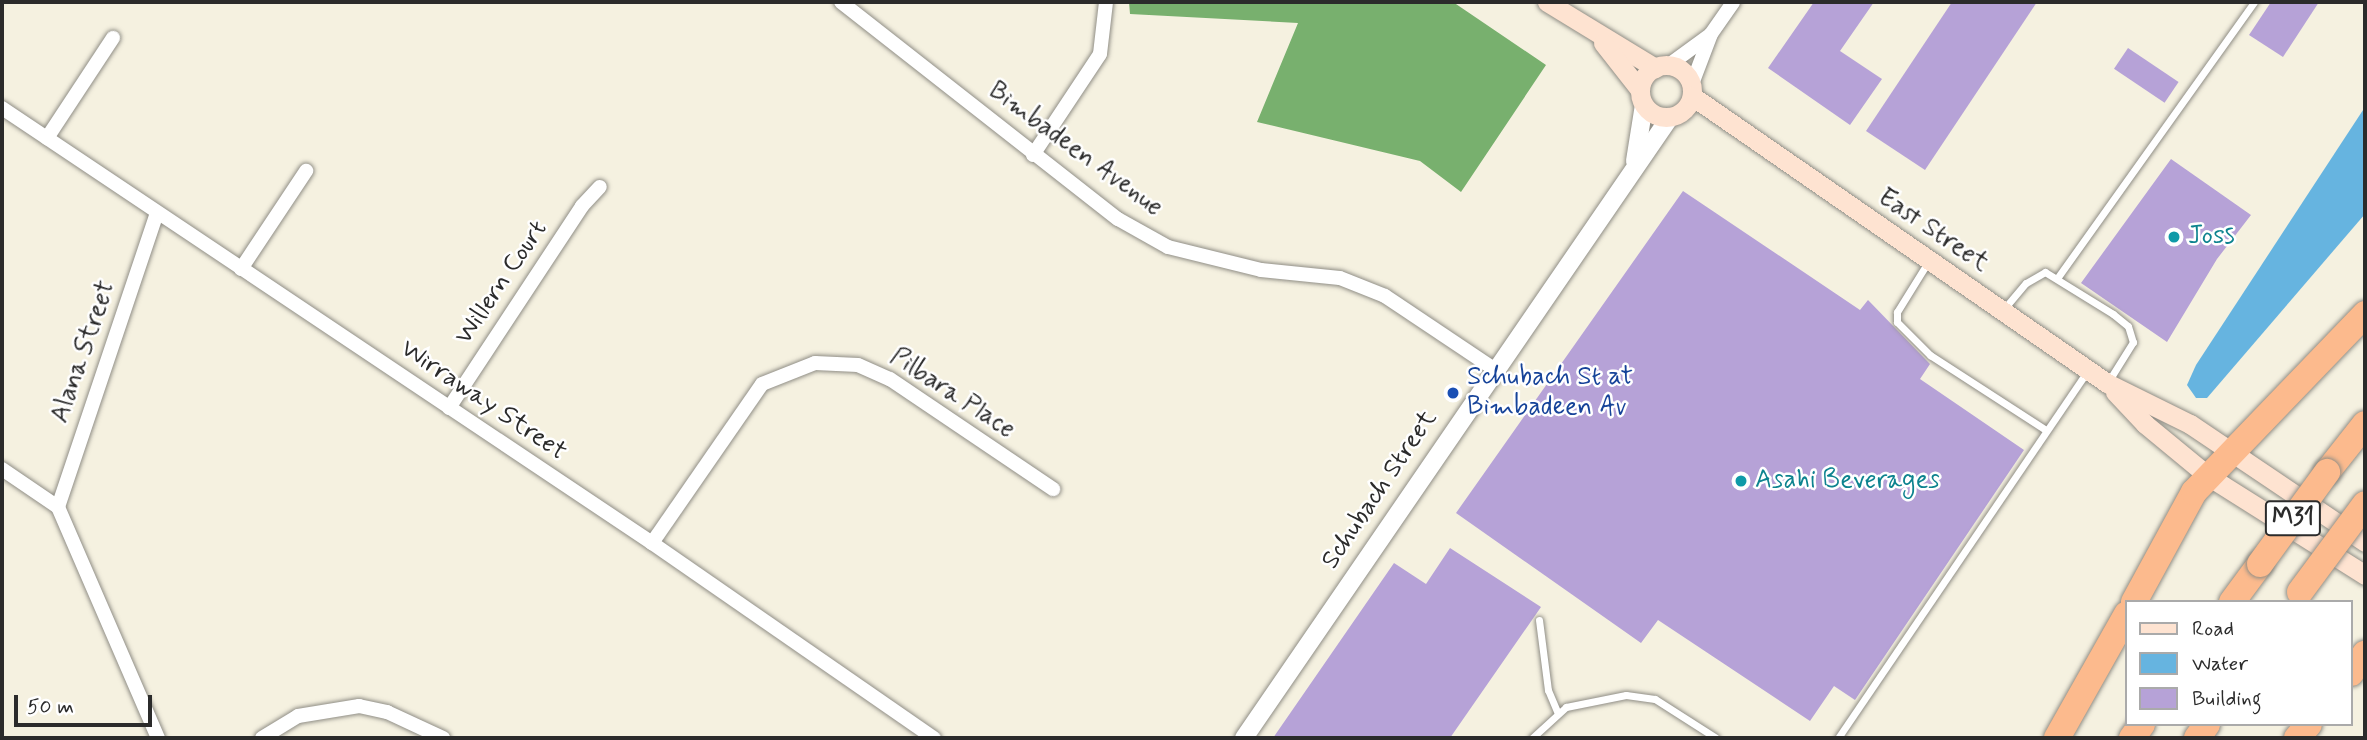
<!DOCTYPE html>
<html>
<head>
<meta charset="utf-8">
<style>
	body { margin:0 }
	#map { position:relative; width:2367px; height:740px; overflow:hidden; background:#f5f1e0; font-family:Mynerve,sans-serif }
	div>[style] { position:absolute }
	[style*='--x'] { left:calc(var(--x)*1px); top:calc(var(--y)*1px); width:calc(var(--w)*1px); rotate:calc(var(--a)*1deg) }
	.forest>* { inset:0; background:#78b06e }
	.water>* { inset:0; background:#66b4e0 }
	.building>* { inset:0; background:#b6a2d7; transform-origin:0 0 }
	.roads { filter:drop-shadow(0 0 2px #908e86) drop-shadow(0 0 2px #908e86) }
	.service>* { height:7px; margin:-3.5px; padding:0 3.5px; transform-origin:3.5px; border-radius:3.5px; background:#fff }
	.minor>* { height:14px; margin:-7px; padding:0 7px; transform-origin:7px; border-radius:7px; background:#fff }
	.tertiary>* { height:18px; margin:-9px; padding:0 9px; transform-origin:9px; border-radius:9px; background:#fff }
	.secondary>* { height:19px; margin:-9.5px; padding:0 9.5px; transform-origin:9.5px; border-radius:9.5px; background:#fee3d1 }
	.secondary>.ring { margin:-9.5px; padding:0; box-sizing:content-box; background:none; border:19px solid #fee3d1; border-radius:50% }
	.motorway>* { height:26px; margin:-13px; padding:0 13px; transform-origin:13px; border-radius:13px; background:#fcba8d }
	.bridges { filter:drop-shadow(0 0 2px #908e86) drop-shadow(0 0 2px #908e86) }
	.motorway-bridge>* { height:26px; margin:-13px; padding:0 13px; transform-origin:13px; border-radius:13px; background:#fcba8d }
	.dots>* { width:19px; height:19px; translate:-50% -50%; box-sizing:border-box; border:4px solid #fff; border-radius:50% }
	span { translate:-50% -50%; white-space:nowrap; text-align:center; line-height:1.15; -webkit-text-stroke:5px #fff; paint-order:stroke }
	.shield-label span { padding:2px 5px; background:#fff; border:2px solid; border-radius:5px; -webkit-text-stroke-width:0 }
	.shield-label { font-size:24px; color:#2b2b2b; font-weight:700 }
	.street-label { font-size:26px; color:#2b2b2b }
	.culture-label { font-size:26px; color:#0d838f }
	.left { translate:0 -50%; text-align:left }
	.transit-label { font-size:26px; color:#164399 }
	.frame { position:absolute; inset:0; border:4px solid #2b2b2b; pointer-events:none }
	.legend { position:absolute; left:2125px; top:600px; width:228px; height:126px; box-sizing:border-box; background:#fff; border:2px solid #aaa; margin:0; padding:9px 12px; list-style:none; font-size:21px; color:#2b2b2b }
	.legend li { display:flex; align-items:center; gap:14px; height:35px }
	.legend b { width:35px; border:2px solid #aaa }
	.scale { position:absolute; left:14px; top:695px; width:138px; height:32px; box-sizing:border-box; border:4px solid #2b2b2b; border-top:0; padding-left:9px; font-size:21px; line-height:24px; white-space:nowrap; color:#2b2b2b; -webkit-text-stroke:5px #fff; paint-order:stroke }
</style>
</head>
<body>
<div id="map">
	<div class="forest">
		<i style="clip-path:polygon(1129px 2px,1453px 2px,1546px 65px,1461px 192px,1420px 161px,1257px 122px,1298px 23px,1130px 14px)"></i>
	</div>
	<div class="water">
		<i style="clip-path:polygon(2365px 107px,2365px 214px,2207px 398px,2196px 398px,2187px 385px,2196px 365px)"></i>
	</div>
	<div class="building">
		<i style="clip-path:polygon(1814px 2px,1874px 2px,1840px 51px,1882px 79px,1850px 125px,1768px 68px)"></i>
		<i style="clip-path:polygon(1952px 2px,2037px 2px,1925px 170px,1866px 131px)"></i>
		<i style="clip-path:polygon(2271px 2px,2319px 2px,2283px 57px,2249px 35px)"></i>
		<i style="left:2128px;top:48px;width:61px;height:25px;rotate:34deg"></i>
		<i style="clip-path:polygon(2171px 159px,2251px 215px,2217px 259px,2167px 342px,2081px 283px)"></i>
		<i style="clip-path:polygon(1683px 191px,1860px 310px,1868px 300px,1930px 364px,1920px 379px,2024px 450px,1855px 700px,1834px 686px,1810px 721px,1658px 620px,1641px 643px,1456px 513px)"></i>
		<i style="clip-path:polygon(1450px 548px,1541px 607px,1450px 738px,1273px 738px,1394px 563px,1426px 584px)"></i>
	</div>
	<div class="roads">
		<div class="service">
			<i style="--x:1928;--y:262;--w:59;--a:121.8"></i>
			<i style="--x:1897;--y:312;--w:10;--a:90"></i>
			<i style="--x:1897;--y:322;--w:47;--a:45"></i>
			<i style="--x:1930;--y:355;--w:138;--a:32.9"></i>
			<i style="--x:2058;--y:277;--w:338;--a:-54.5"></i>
			<i style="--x:2003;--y:310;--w:35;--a:-50"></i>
			<i style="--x:2026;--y:283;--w:22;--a:-30"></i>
			<i style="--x:2045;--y:272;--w:80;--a:31.7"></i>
			<i style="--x:2113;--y:314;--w:19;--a:39"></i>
			<i style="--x:2128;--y:326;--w:17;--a:73"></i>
			<i style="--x:2133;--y:342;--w:47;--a:122"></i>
			<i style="--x:1539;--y:620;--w:71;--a:82.7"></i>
			<i style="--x:1548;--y:690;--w:25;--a:67"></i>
			<i style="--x:1532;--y:738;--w:46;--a:-42.4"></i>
			<i style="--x:1566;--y:707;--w:61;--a:-11.3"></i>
			<i style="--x:1626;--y:695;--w:29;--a:8"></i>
			<i style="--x:1655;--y:699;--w:72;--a:32.6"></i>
			<i style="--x:1838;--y:738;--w:443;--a:-55.8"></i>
		</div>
		<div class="minor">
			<i style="--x:841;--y:2;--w:352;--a:38.1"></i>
			<i style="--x:1118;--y:219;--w:57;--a:29.2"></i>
			<i style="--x:1168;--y:247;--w:96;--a:13.9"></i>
			<i style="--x:1261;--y:270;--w:79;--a:5.8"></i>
			<i style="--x:1340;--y:278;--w:48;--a:21.8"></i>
			<i style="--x:1385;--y:296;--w:131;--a:33.8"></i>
			<i style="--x:1669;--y:65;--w:51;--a:-36.2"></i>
			<i style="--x:1692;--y:84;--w:53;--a:-69.2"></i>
			<i style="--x:1711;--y:34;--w:39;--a:-55"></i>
			<i style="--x:2;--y:108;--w:782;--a:33.79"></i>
			<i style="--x:652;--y:543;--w:343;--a:34.7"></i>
			<i style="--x:47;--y:138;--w:120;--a:-56.6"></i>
			<i style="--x:1033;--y:155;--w:121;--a:-56.4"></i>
			<i style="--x:1100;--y:54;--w:52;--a:-83.4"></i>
			<i style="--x:241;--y:269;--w:118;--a:-56.4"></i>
			<i style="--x:449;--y:408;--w:242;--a:-56.6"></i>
			<i style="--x:582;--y:206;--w:26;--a:-47"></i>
			<i style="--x:2;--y:469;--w:68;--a:34.2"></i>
			<i style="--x:58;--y:507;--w:252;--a:66.6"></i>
			<i style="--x:58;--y:507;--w:310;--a:-71.4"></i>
			<i style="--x:652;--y:543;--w:193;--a:-55.3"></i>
			<i style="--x:762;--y:384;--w:57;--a:-21.6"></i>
			<i style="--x:815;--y:363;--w:43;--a:2.7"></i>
			<i style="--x:858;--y:365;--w:35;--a:24"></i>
			<i style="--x:890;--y:379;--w:197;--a:34"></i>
			<i style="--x:262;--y:738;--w:42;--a:-31.4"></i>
			<i style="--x:298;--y:716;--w:62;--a:-9.3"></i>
			<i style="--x:359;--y:706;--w:29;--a:12"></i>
			<i style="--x:387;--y:712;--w:62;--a:24.9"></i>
		</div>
		<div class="tertiary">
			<i style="--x:1635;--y:161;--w:57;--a:-80.9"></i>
			<i style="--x:1244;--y:738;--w:753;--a:-55.55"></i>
		</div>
		<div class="secondary">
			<i style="--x:1547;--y:2;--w:127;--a:31.4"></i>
			<i style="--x:1603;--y:43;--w:60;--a:51.8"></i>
			<i class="ring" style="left:1640px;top:65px;width:33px;height:33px"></i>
			<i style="--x:1692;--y:96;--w:505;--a:34.67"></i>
			<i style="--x:2107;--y:383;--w:93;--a:26.3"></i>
			<i style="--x:2190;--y:424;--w:211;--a:34"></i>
			<i style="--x:2115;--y:392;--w:44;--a:46.8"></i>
			<i style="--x:2145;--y:424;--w:82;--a:39.5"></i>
			<i style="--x:2208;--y:476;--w:186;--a:32.2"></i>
		</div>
		<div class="motorway">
			<i style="--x:2327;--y:472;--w:61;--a:-51.6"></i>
			<i style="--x:2134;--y:602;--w:125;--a:-61.4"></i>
			<i style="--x:2194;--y:492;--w:247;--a:-46.1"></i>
			<i style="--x:2232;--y:602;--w:47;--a:-53.6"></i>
			<i style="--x:2351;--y:673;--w:24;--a:-54"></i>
			<i style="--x:2057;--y:738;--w:142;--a:-60.6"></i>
			<i style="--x:2132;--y:738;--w:17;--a:-54"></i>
			<i style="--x:2197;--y:738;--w:17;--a:-54"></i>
			<i style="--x:2297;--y:738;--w:18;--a:-49"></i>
		</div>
	</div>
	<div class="bridges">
		<div class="motorway-bridge">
			<i style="--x:2260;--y:564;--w:114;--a:-53.9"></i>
			<i style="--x:2300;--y:592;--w:109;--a:-53.5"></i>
		</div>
	</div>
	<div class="dots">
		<i style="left:2174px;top:237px;background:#0f9aa8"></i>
		<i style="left:1453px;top:393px;background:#1a4fb4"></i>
		<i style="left:1741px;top:481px;background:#0f9aa8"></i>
	</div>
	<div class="shield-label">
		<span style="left:2293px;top:518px">M31</span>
	</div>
	<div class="street-label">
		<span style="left:1075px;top:150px;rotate:36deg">Bimbadeen Avenue</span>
		<span style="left:1933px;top:231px;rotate:34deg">East Street</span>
		<span style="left:502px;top:283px;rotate:-56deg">Willern Court</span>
		<span style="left:84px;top:352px;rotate:-71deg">Alana Street</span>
		<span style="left:952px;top:394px;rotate:33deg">Pilbara Place</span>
		<span style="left:483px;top:401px;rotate:34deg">Wirraway Street</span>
		<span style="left:1380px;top:490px;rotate:-56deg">Schubach Street</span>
	</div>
	<div class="culture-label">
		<span class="left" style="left:2188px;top:237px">Joss</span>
		<span class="left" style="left:1755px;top:481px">Asahi Beverages</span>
	</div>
	<div class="transit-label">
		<span class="left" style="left:1467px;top:393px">Schubach St at<br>Bimbadeen Av</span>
	</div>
	<div class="frame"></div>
	<ul class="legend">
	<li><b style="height:9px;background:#fee3d1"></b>Road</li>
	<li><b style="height:19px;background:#66b4e0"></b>Water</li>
	<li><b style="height:19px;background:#b6a2d7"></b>Building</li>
	</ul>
	<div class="scale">50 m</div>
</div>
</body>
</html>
